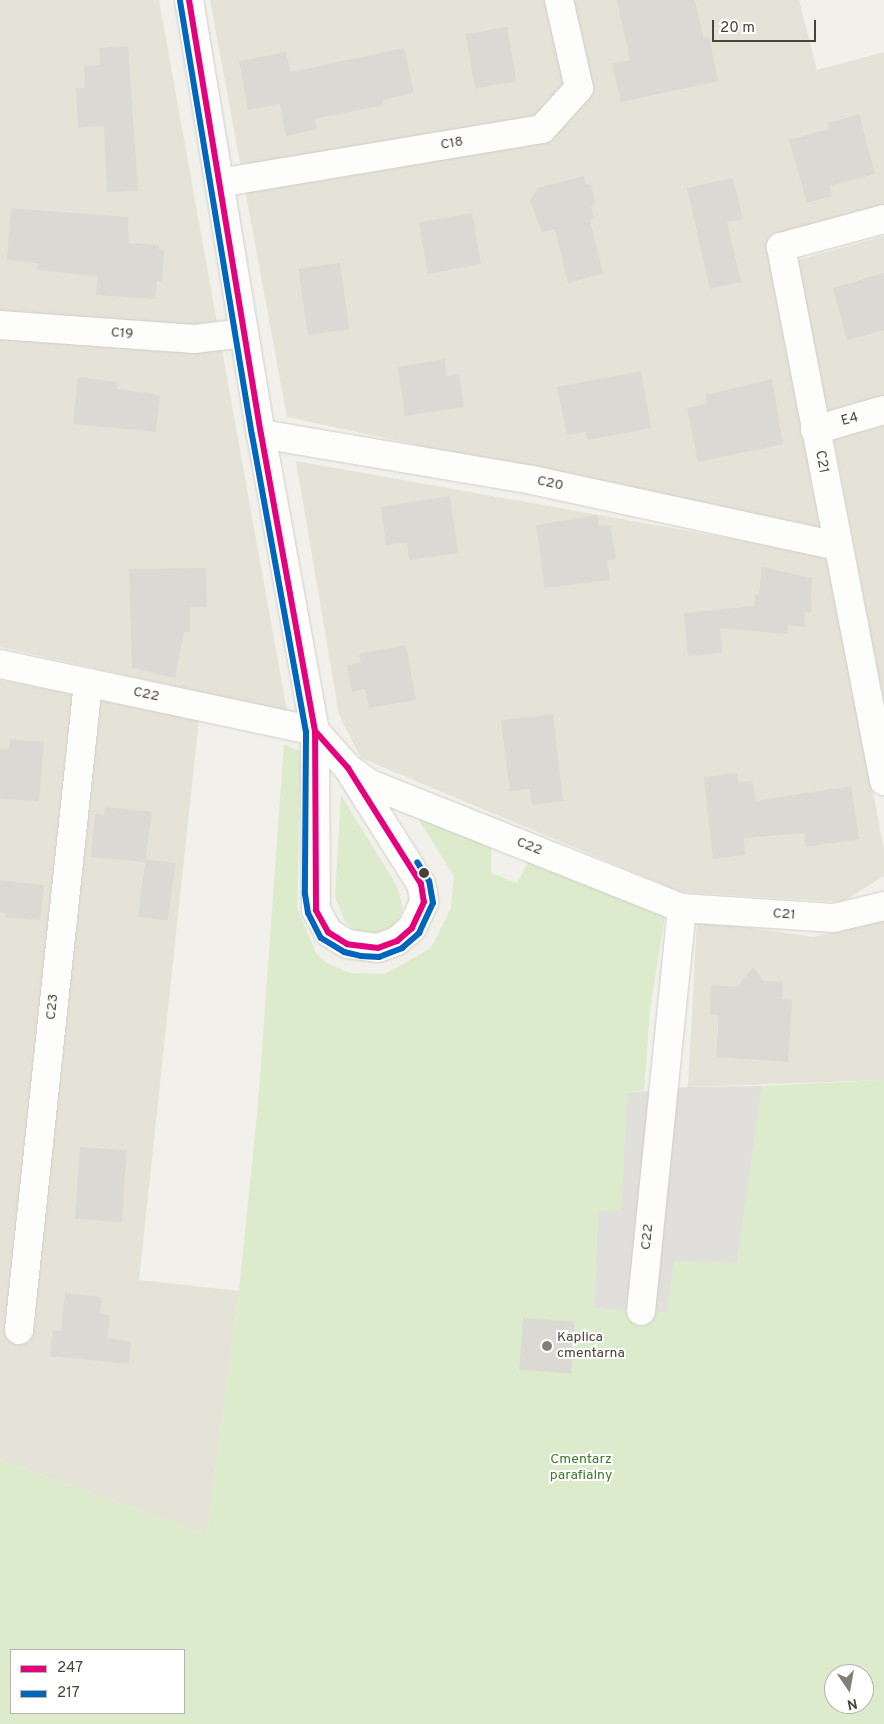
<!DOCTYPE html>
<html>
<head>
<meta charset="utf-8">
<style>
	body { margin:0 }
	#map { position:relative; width:884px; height:1724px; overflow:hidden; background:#f1f0eb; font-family:Overpass,sans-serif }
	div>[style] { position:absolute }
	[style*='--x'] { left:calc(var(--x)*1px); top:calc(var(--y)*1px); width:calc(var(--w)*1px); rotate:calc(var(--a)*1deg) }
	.residential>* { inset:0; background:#e5e2d8 }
	.green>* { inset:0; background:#dbebcb }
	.parking>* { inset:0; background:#e0dfdb }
	.building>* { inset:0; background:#dad9d3; transform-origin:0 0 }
	.roads { filter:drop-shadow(0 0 1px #cfcec8) drop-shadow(0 0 1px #cfcec8) }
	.minor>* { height:28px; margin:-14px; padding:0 14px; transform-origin:14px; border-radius:14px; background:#fdfdfc }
	.bus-1>* { height:6px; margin:-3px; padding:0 3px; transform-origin:3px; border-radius:3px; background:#e5007d }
	.bus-2>* { height:6px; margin:-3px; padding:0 3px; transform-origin:3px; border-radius:3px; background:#0065bd }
	.dots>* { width:14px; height:14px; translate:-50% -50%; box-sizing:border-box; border:2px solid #fff; border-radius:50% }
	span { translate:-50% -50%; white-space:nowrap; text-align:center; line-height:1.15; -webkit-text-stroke:4px #fff; paint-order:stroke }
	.street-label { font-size:14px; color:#474337 }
	.poi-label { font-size:14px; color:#474337 }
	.left { translate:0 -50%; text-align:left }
	.park-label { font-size:14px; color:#3f792a }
	.legend { position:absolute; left:10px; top:1649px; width:175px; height:65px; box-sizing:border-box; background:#fff; border:1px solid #b5b4af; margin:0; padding:6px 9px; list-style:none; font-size:15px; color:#474337 }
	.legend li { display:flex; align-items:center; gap:10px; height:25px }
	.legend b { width:25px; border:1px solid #b5b4af }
	.north { position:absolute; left:824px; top:1664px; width:50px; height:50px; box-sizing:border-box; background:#fff; border:1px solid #b5b4af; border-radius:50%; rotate:168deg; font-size:14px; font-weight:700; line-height:20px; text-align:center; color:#474337 }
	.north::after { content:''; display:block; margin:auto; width:18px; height:22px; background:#828076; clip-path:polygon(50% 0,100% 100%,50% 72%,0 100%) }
	.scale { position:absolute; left:712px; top:20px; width:104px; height:22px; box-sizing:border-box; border:2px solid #474337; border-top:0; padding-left:6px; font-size:15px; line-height:18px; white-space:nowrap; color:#474337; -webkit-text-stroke:4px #fff; paint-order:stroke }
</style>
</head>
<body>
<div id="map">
	<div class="residential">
		<i style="clip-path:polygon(0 0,159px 0,287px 711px,0 647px)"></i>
		<i style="clip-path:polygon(210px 0,799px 0,817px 70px,884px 52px,884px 208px,768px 242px,824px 532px,287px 417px)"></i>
		<i style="clip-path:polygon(884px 236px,884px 398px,823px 415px,798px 260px)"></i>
		<i style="clip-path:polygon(884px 416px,884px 705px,833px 435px)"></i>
		<i style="clip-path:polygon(296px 461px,829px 556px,884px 851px,884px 876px,842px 902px,681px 892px,361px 758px,339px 715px)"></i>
		<i style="clip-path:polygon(0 680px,199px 719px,139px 1280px,239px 1291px,207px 1534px,0 1460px)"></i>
		<i style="clip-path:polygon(697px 920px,814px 937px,884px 920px,884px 1080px,688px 1087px)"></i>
	</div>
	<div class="green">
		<i style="clip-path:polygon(evenodd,284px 744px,301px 752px,297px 908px,316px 953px,326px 963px,350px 973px,385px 974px,431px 948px,451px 908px,454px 876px,413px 811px,470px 829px,491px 848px,491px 873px,517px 883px,530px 858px,665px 915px,650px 1010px,644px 1090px,627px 1093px,621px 1211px,598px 1213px,594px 1308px,667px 1313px,674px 1261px,737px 1263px,762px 1086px,884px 1080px,884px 1724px,0 1724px,0 1460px,207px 1534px,239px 1291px,258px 1105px,284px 744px,11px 1650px,184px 1650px,184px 1713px,11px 1713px,11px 1650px,284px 744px,834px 1674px,864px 1674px,864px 1704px,834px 1704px,834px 1674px)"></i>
		<i style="clip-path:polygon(341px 795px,397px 886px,403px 909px,396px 924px,375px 936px,361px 935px,345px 921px,335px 897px)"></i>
	</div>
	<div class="parking">
		<i style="clip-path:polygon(762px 1086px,737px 1263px,674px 1261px,667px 1313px,594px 1308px,598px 1212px,621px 1210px,627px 1093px,688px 1087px)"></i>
	</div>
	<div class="building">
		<i style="clip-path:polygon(617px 0,695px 0,703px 37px,709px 36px,718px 81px,621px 102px,612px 64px,630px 60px)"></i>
		<i style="left:507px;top:27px;width:55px;height:42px;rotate:80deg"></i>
		<i style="clip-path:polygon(128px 46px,138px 191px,107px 192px,104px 126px,78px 128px,76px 88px,85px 88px,84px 66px,100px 65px,99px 48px)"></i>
		<i style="clip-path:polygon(404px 48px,414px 93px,382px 100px,383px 105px,315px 119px,317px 129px,286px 136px,280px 104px,248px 110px,239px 61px,286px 52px,291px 72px)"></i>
		<i style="clip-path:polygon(859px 114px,875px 174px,829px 186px,832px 196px,807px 203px,789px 140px,830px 129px,828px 123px)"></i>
		<i style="clip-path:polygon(584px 176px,586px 184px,591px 185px,595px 202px,591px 206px,594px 219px,590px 220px,603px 274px,568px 283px,555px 229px,542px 232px,530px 201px,538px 188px)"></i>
		<i style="clip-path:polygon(733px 178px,743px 219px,727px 222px,741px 282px,710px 289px,687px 188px)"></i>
		<i style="clip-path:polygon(11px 208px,128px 217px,129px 243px,159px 245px,159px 250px,164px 250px,162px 281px,157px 281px,155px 299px,96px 295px,98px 276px,37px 270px,38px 263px,7px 260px)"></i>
		<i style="left:472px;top:213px;width:52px;height:54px;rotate:80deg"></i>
		<i style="left:340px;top:263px;width:67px;height:42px;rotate:82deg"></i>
		<i style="clip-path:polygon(884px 273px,884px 330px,847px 340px,833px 288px)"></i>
		<i style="clip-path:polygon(445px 359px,447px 376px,459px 374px,464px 407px,405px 416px,398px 367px)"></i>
		<i style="clip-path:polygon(641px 371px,651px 428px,587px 440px,586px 432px,567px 435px,557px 387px)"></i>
		<i style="clip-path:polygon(78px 377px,118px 382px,117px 389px,160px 395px,156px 432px,73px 424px)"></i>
		<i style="clip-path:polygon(772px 379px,783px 444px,698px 462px,687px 408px,707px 404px,705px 395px)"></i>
		<i style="clip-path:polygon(450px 496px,458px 553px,409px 560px,407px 542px,386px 545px,381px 507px)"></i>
		<i style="clip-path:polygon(597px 515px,599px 526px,610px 525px,616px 559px,607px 560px,610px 580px,545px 588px,536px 525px)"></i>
		<i style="clip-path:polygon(762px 567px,812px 578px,811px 613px,805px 612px,804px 627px,788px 625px,787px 634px,720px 628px,722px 653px,688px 656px,684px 613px,754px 606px,755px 594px,759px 594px)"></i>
		<i style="clip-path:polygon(206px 568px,207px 607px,190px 607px,190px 632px,184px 632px,175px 678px,132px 668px,129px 569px)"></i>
		<i style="clip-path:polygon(406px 645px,416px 700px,369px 708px,365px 689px,352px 692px,347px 665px,361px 663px,359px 654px)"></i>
		<i style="clip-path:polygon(553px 714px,563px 801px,532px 805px,530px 789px,510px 791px,501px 720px)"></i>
		<i style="clip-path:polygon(10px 739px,44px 742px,39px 801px,0 799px,0 748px,9px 749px)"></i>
		<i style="clip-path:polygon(737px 773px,738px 783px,752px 781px,756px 801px,851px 786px,859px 839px,806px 847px,804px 833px,744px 838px,745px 855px,713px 859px,704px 777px)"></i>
		<i style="clip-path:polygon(105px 807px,152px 812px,145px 862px,91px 857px,95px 814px,104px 815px)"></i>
		<i style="left:146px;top:859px;width:30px;height:58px;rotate:8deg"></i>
		<i style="clip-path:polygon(0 880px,44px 885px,40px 920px,5px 917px,5px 913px,0 912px)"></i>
		<i style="clip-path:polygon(753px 967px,764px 981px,783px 982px,782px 999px,792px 1000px,788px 1062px,716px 1057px,719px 1015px,710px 1014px,711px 985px,737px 987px)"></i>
		<i style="left:80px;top:1147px;width:47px;height:72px;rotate:4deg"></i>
		<i style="clip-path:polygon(65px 1293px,102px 1297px,100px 1314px,110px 1316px,107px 1338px,131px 1342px,129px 1364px,50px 1356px,53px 1330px,61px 1331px)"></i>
		<i style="left:523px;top:1318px;width:52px;height:52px;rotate:4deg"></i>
	</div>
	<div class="roads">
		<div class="minor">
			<i style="--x:189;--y:0;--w:440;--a:80.6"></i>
			<i style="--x:261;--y:434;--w:302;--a:79.7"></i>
			<i style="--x:315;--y:731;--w:179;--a:89.7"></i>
			<i style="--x:316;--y:910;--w:25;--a:61"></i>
			<i style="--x:328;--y:932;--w:22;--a:32"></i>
			<i style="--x:347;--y:944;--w:31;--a:7"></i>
			<i style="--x:378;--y:948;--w:20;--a:-20"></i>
			<i style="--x:397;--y:941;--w:20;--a:-41"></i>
			<i style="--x:412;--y:928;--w:29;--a:-65"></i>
			<i style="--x:424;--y:902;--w:9;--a:-96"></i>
			<i style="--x:423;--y:893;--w:9;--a:-103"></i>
			<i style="--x:421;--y:884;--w:137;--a:-122.2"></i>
			<i style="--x:219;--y:183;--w:327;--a:-9.5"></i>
			<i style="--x:542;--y:129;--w:55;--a:-47.9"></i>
			<i style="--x:579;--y:88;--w:90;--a:-102.8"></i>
			<i style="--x:884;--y:219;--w:107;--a:164.8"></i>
			<i style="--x:781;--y:247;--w:544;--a:79.08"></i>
			<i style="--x:0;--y:325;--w:195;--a:4.1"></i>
			<i style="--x:194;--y:339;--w:50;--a:-6.8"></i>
			<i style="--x:815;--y:430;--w:72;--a:-16.2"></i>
			<i style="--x:261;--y:434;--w:275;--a:9.6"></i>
			<i style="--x:532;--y:480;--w:312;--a:12.2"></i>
			<i style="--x:0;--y:664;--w:322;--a:12"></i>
			<i style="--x:315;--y:731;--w:50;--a:48.3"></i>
			<i style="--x:348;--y:768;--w:27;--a:36"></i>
			<i style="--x:370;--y:784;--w:336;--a:21.7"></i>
			<i style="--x:682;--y:908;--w:405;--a:95.8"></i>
			<i style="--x:682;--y:908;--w:152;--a:3.8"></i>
			<i style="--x:834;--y:918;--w:51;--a:-13.5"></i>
			<i style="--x:19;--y:1330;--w:651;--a:-83.91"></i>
		</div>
	</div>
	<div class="bus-1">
		<i style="--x:189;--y:0;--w:440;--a:80.6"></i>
		<i style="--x:261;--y:434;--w:302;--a:79.7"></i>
		<i style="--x:315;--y:731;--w:50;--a:48.3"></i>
		<i style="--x:348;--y:768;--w:137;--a:57.8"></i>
		<i style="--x:421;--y:884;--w:18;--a:81"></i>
		<i style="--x:424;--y:902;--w:29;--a:115"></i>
		<i style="--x:412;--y:928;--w:20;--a:139"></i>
		<i style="--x:397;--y:941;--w:20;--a:160"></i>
		<i style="--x:378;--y:948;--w:31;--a:-173"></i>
		<i style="--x:347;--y:944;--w:22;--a:-148"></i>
		<i style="--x:328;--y:932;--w:25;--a:-119"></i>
		<i style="--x:316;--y:910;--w:179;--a:-90.3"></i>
	</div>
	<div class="bus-2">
		<i style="--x:180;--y:1;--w:440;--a:80.6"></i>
		<i style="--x:252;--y:435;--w:302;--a:79.7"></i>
		<i style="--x:306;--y:732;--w:162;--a:90.4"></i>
		<i style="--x:305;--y:894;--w:19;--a:81"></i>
		<i style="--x:308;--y:913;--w:28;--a:63"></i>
		<i style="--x:321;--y:938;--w:27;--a:31"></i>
		<i style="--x:344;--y:952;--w:17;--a:13"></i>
		<i style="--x:361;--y:956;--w:18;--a:3"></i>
		<i style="--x:379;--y:957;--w:25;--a:-21"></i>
		<i style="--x:402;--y:948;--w:23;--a:-41"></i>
		<i style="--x:419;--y:933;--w:33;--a:-65"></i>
		<i style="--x:433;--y:903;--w:22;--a:-100"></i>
		<i style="--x:429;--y:881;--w:22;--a:-122"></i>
	</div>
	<div class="dots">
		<i style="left:424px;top:873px;background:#474337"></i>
		<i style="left:547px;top:1346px;background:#828076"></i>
	</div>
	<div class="street-label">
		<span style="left:452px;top:144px;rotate:-10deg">C18</span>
		<span style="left:122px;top:334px;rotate:4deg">C19</span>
		<span style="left:850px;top:420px;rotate:-16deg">E4</span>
		<span style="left:821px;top:462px;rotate:79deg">C21</span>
		<span style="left:550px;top:484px;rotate:12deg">C20</span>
		<span style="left:146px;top:695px;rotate:12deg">C22</span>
		<span style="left:529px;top:847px;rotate:22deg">C22</span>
		<span style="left:784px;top:915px;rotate:4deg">C21</span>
		<span style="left:53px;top:1007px;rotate:-84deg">C23</span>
		<span style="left:648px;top:1237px;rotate:-84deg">C22</span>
	</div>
	<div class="poi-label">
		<span class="left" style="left:557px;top:1346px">Kaplica<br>cmentarna</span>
	</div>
	<div class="park-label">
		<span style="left:581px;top:1468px">Cmentarz<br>parafialny</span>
	</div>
	<ul class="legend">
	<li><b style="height:6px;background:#e5007d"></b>247</li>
	<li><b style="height:6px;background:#0065bd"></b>217</li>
	</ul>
	<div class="north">N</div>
	<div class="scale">20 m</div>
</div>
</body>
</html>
